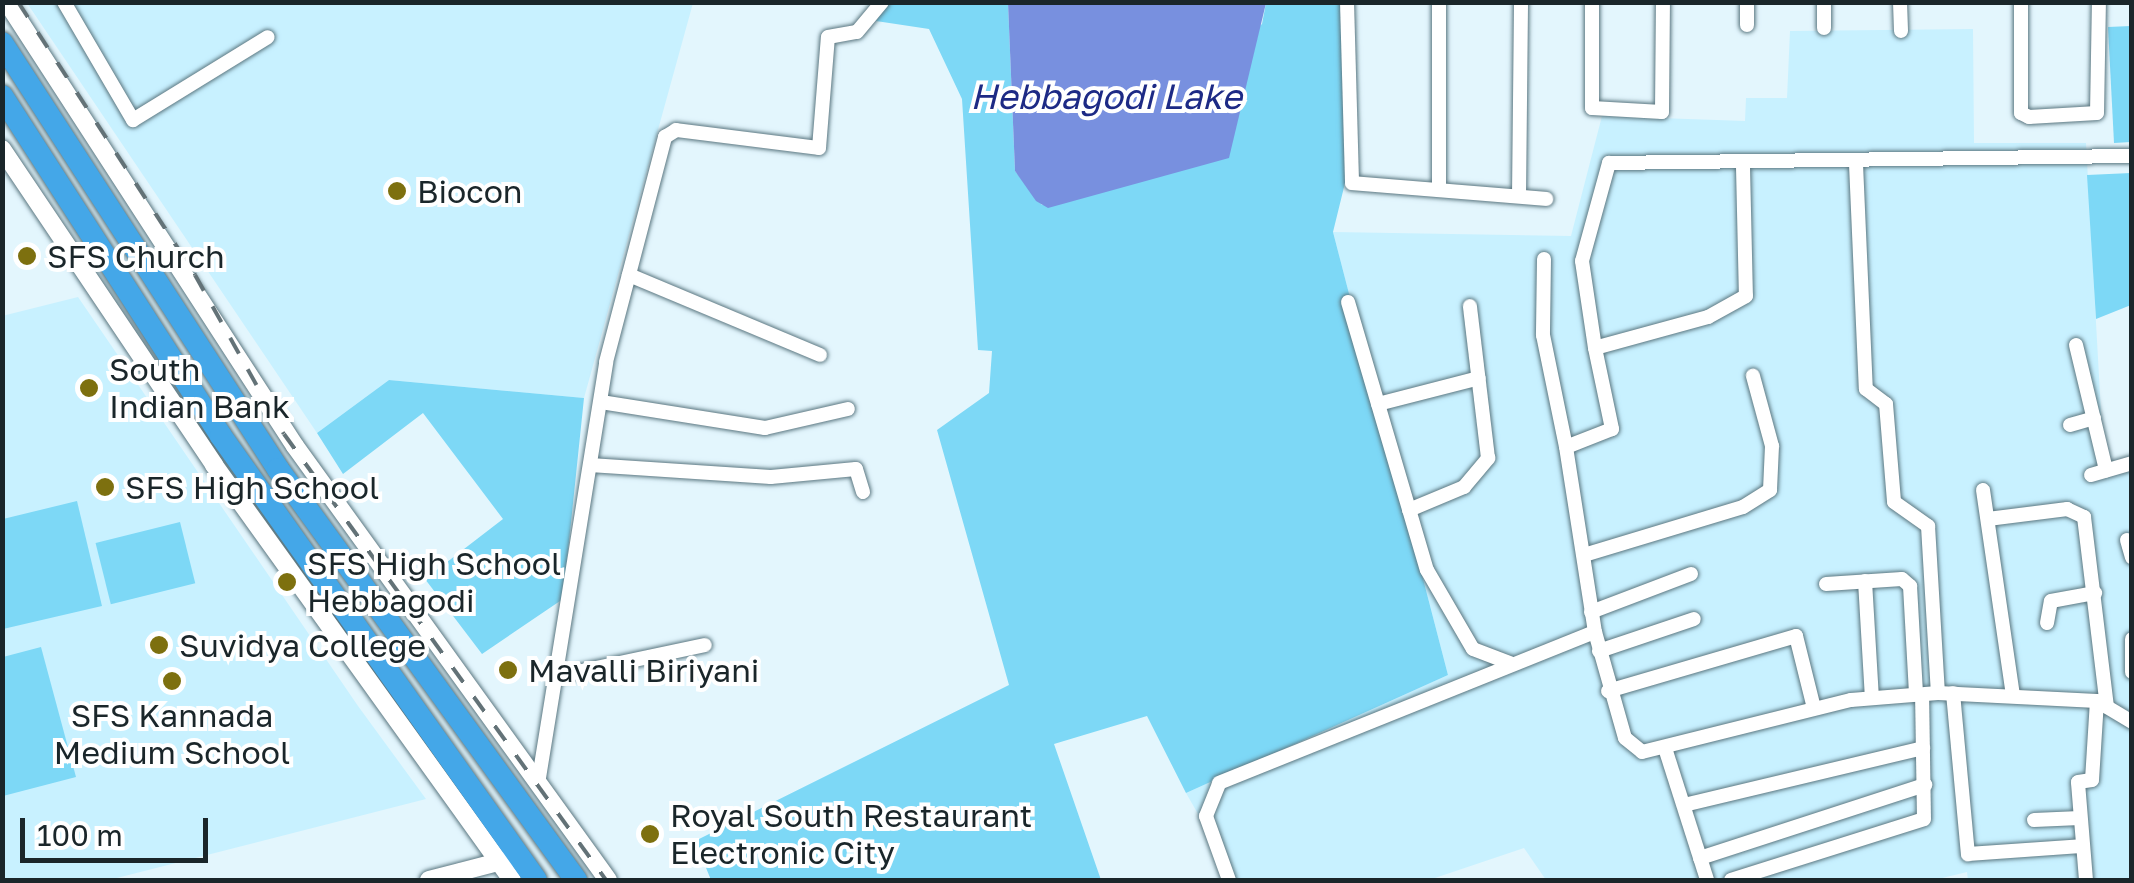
<!DOCTYPE html>
<html>
<head>
<meta charset="utf-8">
<style>
	body { margin:0 }
	#map { position:relative; width:2134px; height:883px; overflow:hidden; background:#e3f6fd; font-family:"Golos Text",sans-serif }
	div>[style] { position:absolute }
	[style*='--x'] { left:calc(var(--x)*1px); top:calc(var(--y)*1px); width:calc(var(--w)*1px); rotate:calc(var(--a)*1deg) }
	.built>* { inset:0; background:#c8f1ff }
	.green>* { inset:0; background:#7dd8f6; transform-origin:0 0 }
	.water>* { inset:0; background:#7890df }
	.roads { filter:drop-shadow(0 0 2px #5b7781) drop-shadow(0 0 2px #5b7781) }
	.minor>* { height:14px; margin:-7px; padding:0 7px; transform-origin:7px; border-radius:7px; background:#fff }
	.tertiary>* { height:18px; margin:-9px; padding:0 9px; transform-origin:9px; border-radius:9px; background:#fff }
	.trunk>* { height:22px; margin:-11px; padding:0 11px; transform-origin:11px; border-radius:11px; background:#44a7e8 }
	.rail>* { height:4px; margin-top:-2px; transform-origin:0; background:repeating-linear-gradient(90deg,#637277 0 18px,transparent 0 36px) }
	.dots>* { width:28px; height:28px; translate:-50% -50%; box-sizing:border-box; border:5px solid #fff; border-radius:50% }
	span { translate:-50% -50%; white-space:nowrap; text-align:center; line-height:1.15; -webkit-text-stroke:8px #fff; paint-order:stroke }
	.poi-label { font-size:32px; color:#1a262a }
	.left { translate:0 -50%; text-align:left }
	.water-label { font-size:35px; color:#1d2a85; font-style:italic }
	.frame { position:absolute; inset:0; border:5px solid #1a262a; pointer-events:none }
	.scale { position:absolute; left:20px; top:818px; width:188px; height:45px; box-sizing:border-box; border:5px solid #1a262a; border-top:0; padding-left:12px; font-size:30px; line-height:35px; white-space:nowrap; color:#1a262a; -webkit-text-stroke:8px #fff; paint-order:stroke }
</style>
</head>
<body>
<div id="map">
	<div class="built">
		<i style="clip-path:polygon(27px 3px,693px 3px,584px 398px,389px 380px,317px 433px)"></i>
		<i style="clip-path:polygon(1973px 29px,1974px 143px,2086px 143px,2104px 466px,2131px 459px,2131px 880px,1968px 880px,1967px 872px,1934px 880px,1546px 880px,1524px 848px,1429px 880px,1236px 880px,1186px 793px,1448px 675px,1333px 232px,1571px 236px,1602px 116px,1745px 121px,1746px 98px,1787px 98px,1790px 31px)"></i>
		<i style="clip-path:polygon(78px 297px,358px 706px,426px 799px,109px 880px,3px 880px,2px 316px)"></i>
	</div>
	<div class="green">
		<i style="clip-path:polygon(887px 3px,1008px 3px,1015px 171px,1042px 205px,1262px 24px,1266px 3px,1343px 3px,1346px 179px,1333px 232px,1448px 675px,1186px 793px,1147px 716px,1054px 744px,1101px 880px,711px 880px,695px 841px,1009px 685px,937px 430px,989px 393px,992px 351px,978px 350px,962px 99px,929px 29px,876px 21px)"></i>
		<i style="clip-path:polygon(2131px 26px,2131px 142px,2114px 143px,2108px 27px)"></i>
		<i style="clip-path:polygon(2131px 173px,2131px 305px,2096px 319px,2087px 175px)"></i>
		<i style="clip-path:polygon(389px 380px,584px 398px,563px 599px,482px 654px,425px 579px,503px 519px,423px 413px,343px 474px,317px 433px)"></i>
		<i style="clip-path:polygon(77px 501px,102px 606px,3px 629px,3px 519px)"></i>
		<i style="left:180px;top:522px;width:63px;height:87px;rotate:76deg"></i>
		<i style="clip-path:polygon(41px 647px,76px 777px,3px 796px,3px 657px)"></i>
	</div>
	<div class="water">
		<i style="clip-path:polygon(1008px 3px,1266px 3px,1229px 158px,1048px 208px,1036px 201px,1015px 171px)"></i>
	</div>
	<div class="roads">
		<div class="minor">
			<i style="--x:64;--y:2;--w:137;--a:59.7"></i>
			<i style="--x:133;--y:120;--w:158;--a:-31.6"></i>
			<i style="--x:1347;--y:2;--w:181;--a:88.4"></i>
			<i style="--x:1352;--y:183;--w:195;--a:4.7"></i>
			<i style="--x:1439;--y:2;--w:188;--a:90"></i>
			<i style="--x:1592;--y:2;--w:106;--a:90"></i>
			<i style="--x:1592;--y:108;--w:70;--a:3.3"></i>
			<i style="--x:1662;--y:112;--w:110;--a:-89.5"></i>
			<i style="--x:1747;--y:2;--w:23;--a:90"></i>
			<i style="--x:1900;--y:2;--w:29;--a:88"></i>
			<i style="--x:2021;--y:2;--w:111;--a:90"></i>
			<i style="--x:2021;--y:113;--w:9;--a:27"></i>
			<i style="--x:2029;--y:117;--w:68;--a:-3.4"></i>
			<i style="--x:2097;--y:113;--w:111;--a:-89"></i>
			<i style="--x:1824;--y:28;--w:26;--a:-90"></i>
			<i style="--x:1856;--y:164;--w:225;--a:87.5"></i>
			<i style="--x:1866;--y:389;--w:25;--a:37"></i>
			<i style="--x:1886;--y:404;--w:98;--a:85.3"></i>
			<i style="--x:1894;--y:502;--w:42;--a:35.2"></i>
			<i style="--x:1928;--y:526;--w:167;--a:86.6"></i>
			<i style="--x:1743;--y:167;--w:129;--a:88.7"></i>
			<i style="--x:1746;--y:296;--w:43;--a:151.1"></i>
			<i style="--x:1708;--y:317;--w:117;--a:164.7"></i>
			<i style="--x:1595;--y:348;--w:83;--a:78.1"></i>
			<i style="--x:1612;--y:429;--w:49;--a:158.6"></i>
			<i style="--x:1566;--y:447;--w:187;--a:81.1"></i>
			<i style="--x:1595;--y:632;--w:110;--a:74.2"></i>
			<i style="--x:1625;--y:738;--w:22;--a:39"></i>
			<i style="--x:1642;--y:752;--w:215;--a:-14"></i>
			<i style="--x:1851;--y:700;--w:87;--a:-4.6"></i>
			<i style="--x:1938;--y:693;--w:159;--a:2.9"></i>
			<i style="--x:2097;--y:701;--w:41;--a:31"></i>
			<i style="--x:1519;--y:196;--w:194;--a:-89.4"></i>
			<i style="--x:1544;--y:259;--w:76;--a:90.8"></i>
			<i style="--x:1543;--y:335;--w:114;--a:78.4"></i>
			<i style="--x:629;--y:275;--w:207;--a:22.7"></i>
			<i style="--x:1348;--y:302;--w:279;--a:73.6"></i>
			<i style="--x:1427;--y:570;--w:91;--a:59.8"></i>
			<i style="--x:1473;--y:649;--w:40;--a:21"></i>
			<i style="--x:2076;--y:345;--w:129;--a:76.5"></i>
			<i style="--x:1595;--y:348;--w:88;--a:-98.5"></i>
			<i style="--x:1582;--y:261;--w:102;--a:-74.6"></i>
			<i style="--x:1609;--y:163;--w:523;--a:-0.77"></i>
			<i style="--x:601;--y:402;--w:166;--a:9"></i>
			<i style="--x:765;--y:428;--w:85;--a:-12.9"></i>
			<i style="--x:1378;--y:404;--w:104;--a:-14.4"></i>
			<i style="--x:2070;--y:425;--w:25;--a:-16"></i>
			<i style="--x:590;--y:465;--w:181;--a:3.8"></i>
			<i style="--x:771;--y:477;--w:85;--a:-5.4"></i>
			<i style="--x:856;--y:469;--w:24;--a:73"></i>
			<i style="--x:2091;--y:475;--w:43;--a:-16.3"></i>
			<i style="--x:1983;--y:490;--w:208;--a:81.7"></i>
			<i style="--x:1409;--y:510;--w:60;--a:-22.7"></i>
			<i style="--x:1464;--y:487;--w:38;--a:-50"></i>
			<i style="--x:1488;--y:458;--w:153;--a:-96.8"></i>
			<i style="--x:1988;--y:519;--w:80;--a:-7.2"></i>
			<i style="--x:2067;--y:509;--w:19;--a:25"></i>
			<i style="--x:2084;--y:517;--w:191;--a:83.1"></i>
			<i style="--x:2127;--y:540;--w:18;--a:74"></i>
			<i style="--x:1584;--y:555;--w:166;--a:-16.8"></i>
			<i style="--x:1743;--y:507;--w:32;--a:-32"></i>
			<i style="--x:1770;--y:490;--w:44;--a:-87.4"></i>
			<i style="--x:1772;--y:446;--w:73;--a:-105.2"></i>
			<i style="--x:1865;--y:581;--w:117;--a:86.6"></i>
			<i style="--x:1826;--y:584;--w:76;--a:-3.8"></i>
			<i style="--x:1902;--y:579;--w:11;--a:41"></i>
			<i style="--x:1910;--y:586;--w:109;--a:86.8"></i>
			<i style="--x:1591;--y:612;--w:107;--a:-20.8"></i>
			<i style="--x:2047;--y:623;--w:22;--a:-80"></i>
			<i style="--x:2051;--y:601;--w:45;--a:-10.3"></i>
			<i style="--x:2132;--y:639;--w:33;--a:90"></i>
			<i style="--x:1599;--y:651;--w:100;--a:-18.6"></i>
			<i style="--x:559;--y:676;--w:149;--a:-12"></i>
			<i style="--x:1608;--y:691;--w:196;--a:-16.3"></i>
			<i style="--x:1796;--y:636;--w:74;--a:76"></i>
			<i style="--x:1953;--y:693;--w:162;--a:84.7"></i>
			<i style="--x:1968;--y:854;--w:113;--a:-4"></i>
			<i style="--x:1665;--y:748;--w:139;--a:72.3"></i>
			<i style="--x:538;--y:784;--w:427;--a:-80.8"></i>
			<i style="--x:606;--y:362;--w:233;--a:-75.3"></i>
			<i style="--x:665;--y:137;--w:13;--a:-32"></i>
			<i style="--x:676;--y:130;--w:144;--a:7.2"></i>
			<i style="--x:819;--y:148;--w:111;--a:-85.4"></i>
			<i style="--x:828;--y:37;--w:29;--a:-10"></i>
			<i style="--x:857;--y:32;--w:39;--a:-50"></i>
			<i style="--x:1684;--y:805;--w:246;--a:-13.4"></i>
			<i style="--x:2034;--y:820;--w:46;--a:-2.5"></i>
			<i style="--x:1700;--y:858;--w:237;--a:-18"></i>
			<i style="--x:1229;--y:880;--w:68;--a:-109.8"></i>
			<i style="--x:1206;--y:816;--w:35;--a:-68"></i>
			<i style="--x:1219;--y:783;--w:405;--a:-21.9"></i>
			<i style="--x:1731;--y:880;--w:202;--a:-17.5"></i>
			<i style="--x:1924;--y:819;--w:124;--a:-90.9"></i>
			<i style="--x:2086;--y:880;--w:98;--a:-94.7"></i>
			<i style="--x:2078;--y:782;--w:14;--a:-8"></i>
			<i style="--x:2092;--y:780;--w:79;--a:-86.4"></i>
		</div>
		<div class="tertiary">
			<i style="--x:7;--y:2;--w:529;--a:57.03"></i>
			<i style="--x:295;--y:446;--w:535;--a:54.2"></i>
			<i style="--x:2;--y:149;--w:381;--a:56.1"></i>
			<i style="--x:214;--y:465;--w:511;--a:54.32"></i>
			<i style="--x:429;--y:880;--w:80;--a:-14.6"></i>
		</div>
		<div class="trunk">
			<i style="--x:2;--y:43;--w:508;--a:57.06"></i>
			<i style="--x:278;--y:469;--w:508;--a:54.06"></i>
			<i style="--x:2;--y:96;--w:404;--a:57.2"></i>
			<i style="--x:221;--y:436;--w:544;--a:54.65"></i>
		</div>
	</div>
	<div class="rail">
		<i style="--x:18;--y:2;--w:325;--a:57"></i>
		<i style="--x:195;--y:275;--w:182;--a:60.8"></i>
		<i style="--x:284;--y:434;--w:550;--a:54.17"></i>
	</div>
	<div class="dots">
		<i style="left:397px;top:191px;background:#7d700f"></i>
		<i style="left:27px;top:256px;background:#7d700f"></i>
		<i style="left:89px;top:388px;background:#7d700f"></i>
		<i style="left:105px;top:487px;background:#7d700f"></i>
		<i style="left:287px;top:582px;background:#7d700f"></i>
		<i style="left:159px;top:645px;background:#7d700f"></i>
		<i style="left:508px;top:670px;background:#7d700f"></i>
		<i style="left:172px;top:681px;background:#7d700f"></i>
		<i style="left:650px;top:834px;background:#7d700f"></i>
	</div>
	<div class="poi-label">
		<span class="left" style="left:417px;top:191px">Biocon</span>
		<span class="left" style="left:47px;top:256px">SFS Church</span>
		<span class="left" style="left:109px;top:388px">South<br>Indian Bank</span>
		<span class="left" style="left:125px;top:487px">SFS High School</span>
		<span class="left" style="left:307px;top:582px">SFS High School<br>Hebbagodi</span>
		<span class="left" style="left:179px;top:645px">Suvidya College</span>
		<span class="left" style="left:528px;top:670px">Mavalli Biriyani</span>
		<span style="left:172px;top:734px">SFS Kannada<br>Medium School</span>
		<span class="left" style="left:670px;top:834px">Royal South Restaurant<br>Electronic City</span>
	</div>
	<div class="water-label">
		<span style="left:1106px;top:96px">Hebbagodi Lake</span>
	</div>
	<div class="frame"></div>
	<div class="scale">100 m</div>
</div>
</body>
</html>
